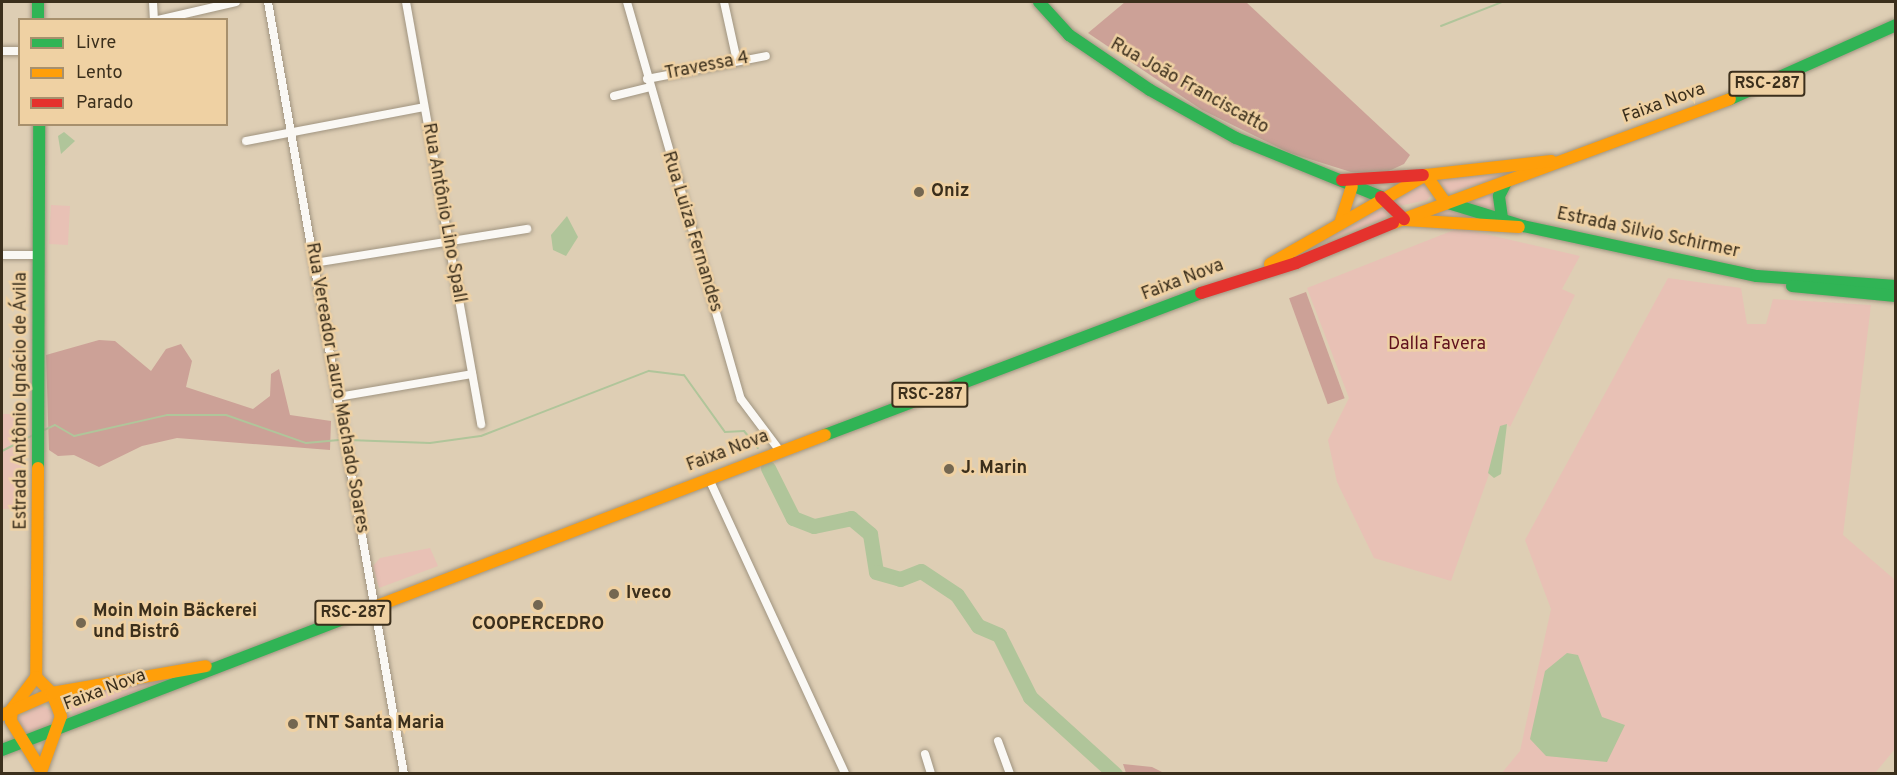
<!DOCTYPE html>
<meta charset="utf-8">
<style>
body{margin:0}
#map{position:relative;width:1897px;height:775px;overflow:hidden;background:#deceb4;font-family:Overpass,sans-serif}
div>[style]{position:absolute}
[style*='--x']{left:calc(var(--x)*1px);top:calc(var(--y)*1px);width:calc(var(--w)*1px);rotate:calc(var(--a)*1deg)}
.green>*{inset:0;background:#e8c1b5;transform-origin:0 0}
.forest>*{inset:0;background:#cca197;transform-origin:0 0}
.water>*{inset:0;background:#b0c59a}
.stream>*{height:2px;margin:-1px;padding:0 1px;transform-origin:1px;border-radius:1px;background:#b0c59a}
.river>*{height:15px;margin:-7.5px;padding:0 7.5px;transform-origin:7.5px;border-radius:7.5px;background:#b0c59a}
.roads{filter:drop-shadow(0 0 2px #a09480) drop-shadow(0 0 2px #a09480)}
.street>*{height:8px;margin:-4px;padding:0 4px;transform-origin:4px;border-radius:4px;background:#faf8f4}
.fast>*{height:12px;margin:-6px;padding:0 6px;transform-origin:6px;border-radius:6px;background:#30b455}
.slow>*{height:12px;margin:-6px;padding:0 6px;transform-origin:6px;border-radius:6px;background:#ff9f0a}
.jam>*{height:12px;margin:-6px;padding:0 6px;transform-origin:6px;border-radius:6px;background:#e5322d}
.dots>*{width:16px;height:16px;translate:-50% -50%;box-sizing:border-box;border:3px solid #efd1a3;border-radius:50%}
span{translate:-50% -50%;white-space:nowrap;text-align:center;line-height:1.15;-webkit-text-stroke:5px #efd1a3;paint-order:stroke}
.shield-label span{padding:2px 4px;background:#efd1a3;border:2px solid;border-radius:4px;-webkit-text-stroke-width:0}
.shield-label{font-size:16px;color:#3b2f1c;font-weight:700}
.street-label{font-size:18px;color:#3b2f1c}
.poi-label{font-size:18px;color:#3b2f1c;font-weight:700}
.left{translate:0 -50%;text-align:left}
.park-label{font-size:18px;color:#60111d}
.frame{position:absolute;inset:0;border:3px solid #3b2f1c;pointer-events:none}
.legend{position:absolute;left:18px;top:18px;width:210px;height:108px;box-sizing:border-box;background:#efd1a3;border:2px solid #a7906d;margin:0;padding:8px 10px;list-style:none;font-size:18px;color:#3b2f1c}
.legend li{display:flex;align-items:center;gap:12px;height:30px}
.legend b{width:30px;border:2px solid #a7906d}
</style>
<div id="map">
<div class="green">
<i style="clip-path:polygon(1511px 174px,1448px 193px,1437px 177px)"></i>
<i style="clip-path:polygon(1423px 182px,1431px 195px,1427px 200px,1399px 206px,1395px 200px)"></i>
<i style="clip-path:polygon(1496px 192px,1497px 213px,1459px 204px)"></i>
<i style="left:51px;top:205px;width:19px;height:39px;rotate:3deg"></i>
<i style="clip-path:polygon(1382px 206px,1390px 216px,1318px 244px,1355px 224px)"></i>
<i style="clip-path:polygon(1443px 209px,1489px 221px,1429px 215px)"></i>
<i style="clip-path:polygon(1459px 228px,1580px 256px,1562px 289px,1575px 295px,1510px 427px,1507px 424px,1451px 581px,1374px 558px,1337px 482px,1328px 440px,1349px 398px,1307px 288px)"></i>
<i style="clip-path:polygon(1668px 278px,1741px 288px,1747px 324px,1766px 324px,1773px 299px,1871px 305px,1843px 535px,1895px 580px,1895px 749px,1875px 773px,1501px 774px,1520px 751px,1551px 609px,1525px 540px)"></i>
<i style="left:2px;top:414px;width:19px;height:95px"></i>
<i style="clip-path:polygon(430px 548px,438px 566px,379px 588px,373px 566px,380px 558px)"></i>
<i style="clip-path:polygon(191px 671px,73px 715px,65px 696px)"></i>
<i style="clip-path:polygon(41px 705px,58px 714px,52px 725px,23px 732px,18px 717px)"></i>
</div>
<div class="forest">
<i style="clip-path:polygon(1125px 2px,1246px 2px,1410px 155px,1404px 164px,1378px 176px,1351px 172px,1290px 153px,1202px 110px,1088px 33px)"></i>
<i style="left:1306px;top:292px;width:113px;height:18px;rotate:70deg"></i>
<i style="clip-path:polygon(99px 340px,115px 341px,151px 371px,166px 349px,181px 344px,192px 361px,186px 387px,253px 409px,270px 396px,271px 374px,279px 369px,290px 415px,331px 421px,330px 450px,177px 438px,142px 446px,99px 467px,74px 455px,58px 456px,49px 450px,46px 355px)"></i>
<i style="clip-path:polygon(1123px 764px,1152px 767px,1164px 773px,1126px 773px)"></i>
</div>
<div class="water">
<i style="clip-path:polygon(64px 132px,75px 141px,61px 154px,58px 136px)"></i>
<i style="clip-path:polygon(567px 216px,578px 237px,566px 256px,553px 250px,551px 235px)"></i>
<i style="clip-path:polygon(1507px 424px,1501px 474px,1494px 478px,1488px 473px,1500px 426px)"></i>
<i style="clip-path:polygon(1567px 653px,1578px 655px,1602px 717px,1625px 725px,1607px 762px,1546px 756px,1530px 739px,1545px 671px)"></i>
</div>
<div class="stream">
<i style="--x:1441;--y:26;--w:66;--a:-21.5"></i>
<i style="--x:42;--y:431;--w:14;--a:-25"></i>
<i style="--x:55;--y:425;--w:22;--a:30"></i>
<i style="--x:74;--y:436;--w:95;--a:-12.7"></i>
<i style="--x:167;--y:415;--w:59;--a:0"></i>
<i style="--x:226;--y:415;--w:85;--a:19.3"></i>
<i style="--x:306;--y:443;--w:36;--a:-5"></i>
<i style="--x:348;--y:440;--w:82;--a:2.1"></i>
<i style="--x:430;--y:443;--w:51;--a:-7.8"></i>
<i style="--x:481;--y:436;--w:180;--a:-21.2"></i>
<i style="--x:649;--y:371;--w:35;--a:7"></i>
<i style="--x:684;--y:375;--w:70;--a:54.3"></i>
<i style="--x:725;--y:432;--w:19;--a:-3"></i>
<i style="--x:744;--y:431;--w:22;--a:51"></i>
<i style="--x:2;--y:451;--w:36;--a:-27"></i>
</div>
<div class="river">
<i style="--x:768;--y:468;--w:56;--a:63.4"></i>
<i style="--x:793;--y:518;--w:22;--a:21"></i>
<i style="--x:814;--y:526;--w:38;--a:-12"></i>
<i style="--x:851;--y:518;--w:25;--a:40"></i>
<i style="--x:870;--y:534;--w:38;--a:81"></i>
<i style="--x:876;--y:572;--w:25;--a:16"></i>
<i style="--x:900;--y:579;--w:22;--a:-21"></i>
<i style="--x:921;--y:571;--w:43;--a:33.7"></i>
<i style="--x:957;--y:595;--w:37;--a:56"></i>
<i style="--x:978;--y:626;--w:23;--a:23"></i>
<i style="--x:999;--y:635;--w:69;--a:63.4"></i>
<i style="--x:1030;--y:697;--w:115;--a:42.2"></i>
</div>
<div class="roads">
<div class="street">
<i style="--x:153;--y:2;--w:18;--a:87"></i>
<i style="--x:268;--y:2;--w:784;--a:80.01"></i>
<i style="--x:406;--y:2;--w:429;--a:79.9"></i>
<i style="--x:627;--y:2;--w:413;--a:74"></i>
<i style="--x:741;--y:399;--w:65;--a:53.1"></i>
<i style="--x:724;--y:2;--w:60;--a:77.6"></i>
<i style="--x:158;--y:20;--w:80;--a:-13"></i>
<i style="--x:2;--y:51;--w:18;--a:0"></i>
<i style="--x:647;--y:79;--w:121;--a:-10.9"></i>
<i style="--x:614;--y:96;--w:36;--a:-14"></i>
<i style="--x:246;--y:141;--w:181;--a:-10.8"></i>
<i style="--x:2;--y:255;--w:38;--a:0"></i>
<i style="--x:314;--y:263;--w:216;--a:-9.1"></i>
<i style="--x:338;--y:397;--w:136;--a:-9.7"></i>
<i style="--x:709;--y:479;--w:325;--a:65.2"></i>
<i style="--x:998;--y:741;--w:35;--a:70"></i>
<i style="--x:925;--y:754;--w:21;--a:73"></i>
</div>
<div class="fast">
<i style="--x:38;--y:2;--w:18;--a:90"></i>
<i style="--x:1039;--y:2;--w:45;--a:47.7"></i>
<i style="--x:1069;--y:35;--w:98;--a:34.2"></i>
<i style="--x:1150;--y:90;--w:98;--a:29.2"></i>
<i style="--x:1236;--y:138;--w:157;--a:22.1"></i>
<i style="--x:1730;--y:99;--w:182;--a:-24"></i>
<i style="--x:1445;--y:202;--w:82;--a:17.1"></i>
<i style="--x:1523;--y:226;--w:239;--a:12.1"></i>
<i style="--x:1757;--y:276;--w:139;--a:4.1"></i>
<i style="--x:1502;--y:218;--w:22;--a:-98"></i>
<i style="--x:1499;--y:196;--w:16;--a:-63"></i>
<i style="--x:1792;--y:286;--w:104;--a:5.5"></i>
<i style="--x:825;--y:435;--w:402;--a:-20.7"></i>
<i style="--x:38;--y:468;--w:344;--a:-89.8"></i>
<i style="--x:2;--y:750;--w:393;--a:-21"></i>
</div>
<div class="slow">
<i style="--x:1426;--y:175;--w:33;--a:55"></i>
<i style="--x:1341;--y:220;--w:35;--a:-72"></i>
<i style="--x:1405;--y:220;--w:114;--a:3.5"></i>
<i style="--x:1393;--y:223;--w:359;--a:-20.2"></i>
<i style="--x:1270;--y:264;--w:180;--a:-29.7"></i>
<i style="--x:1426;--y:175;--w:126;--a:-6.4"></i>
<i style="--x:38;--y:468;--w:209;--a:90.5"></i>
<i style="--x:36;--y:677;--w:40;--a:127"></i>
<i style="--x:12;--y:709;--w:12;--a:95"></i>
<i style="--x:11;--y:721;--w:57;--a:58.5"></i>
<i style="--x:369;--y:609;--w:488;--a:-20.9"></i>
<i style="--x:36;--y:677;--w:23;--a:45"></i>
<i style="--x:52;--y:693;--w:25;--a:69"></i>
<i style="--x:61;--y:716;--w:59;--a:109.7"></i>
<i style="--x:2;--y:715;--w:55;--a:-23.7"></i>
<i style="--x:52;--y:693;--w:156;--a:-9.9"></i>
</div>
<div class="jam">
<i style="--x:1342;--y:180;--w:81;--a:-3.5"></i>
<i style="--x:1381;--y:197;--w:32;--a:44"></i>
<i style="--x:1201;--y:293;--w:100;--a:-17.5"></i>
<i style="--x:1296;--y:263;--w:105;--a:-22.4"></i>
</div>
</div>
<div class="dots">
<i style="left:919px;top:192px;background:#746751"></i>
<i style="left:949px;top:469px;background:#746751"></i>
<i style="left:614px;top:594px;background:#746751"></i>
<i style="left:538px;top:605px;background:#746751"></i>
<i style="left:81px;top:623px;background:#746751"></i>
<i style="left:293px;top:724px;background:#746751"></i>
</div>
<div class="shield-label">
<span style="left:1767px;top:84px">RSC-287</span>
<span style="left:930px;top:395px">RSC-287</span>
<span style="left:353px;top:613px">RSC-287</span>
</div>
<div class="street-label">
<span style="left:707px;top:67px;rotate:-11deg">Travessa 4</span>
<span style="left:1189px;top:87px;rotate:29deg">Rua João Franciscatto</span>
<span style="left:1664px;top:104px;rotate:-20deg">Faixa Nova</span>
<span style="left:443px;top:213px;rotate:80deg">Rua Antônio Lino Spall</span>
<span style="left:691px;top:232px;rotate:73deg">Rua Luiza Fernandes</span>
<span style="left:1648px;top:234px;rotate:12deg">Estrada Silvio Schirmer</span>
<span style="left:1183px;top:281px;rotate:-21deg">Faixa Nova</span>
<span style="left:336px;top:388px;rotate:80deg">Rua Vereador Lauro Machado Soares</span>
<span style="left:22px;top:401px;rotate:-90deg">Estrada Antônio Ignácio de Ávila</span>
<span style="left:728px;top:452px;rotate:-21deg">Faixa Nova</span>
<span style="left:105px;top:691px;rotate:-21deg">Faixa Nova</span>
</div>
<div class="poi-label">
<span class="left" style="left:931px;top:192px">Oniz</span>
<span class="left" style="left:961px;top:469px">J. Marin</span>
<span class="left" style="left:626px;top:594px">Iveco</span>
<span class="left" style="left:93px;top:623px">Moin Moin Bäckerei<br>und Bistrô</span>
<span style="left:538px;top:625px">COOPERCEDRO</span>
<span class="left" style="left:305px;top:724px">TNT Santa Maria</span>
</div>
<div class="park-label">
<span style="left:1437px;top:345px">Dalla Favera</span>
</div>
<div class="frame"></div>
<ul class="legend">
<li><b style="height:8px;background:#30b455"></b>Livre</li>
<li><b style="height:8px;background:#ff9f0a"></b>Lento</li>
<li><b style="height:8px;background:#e5322d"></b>Parado</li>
</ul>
</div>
